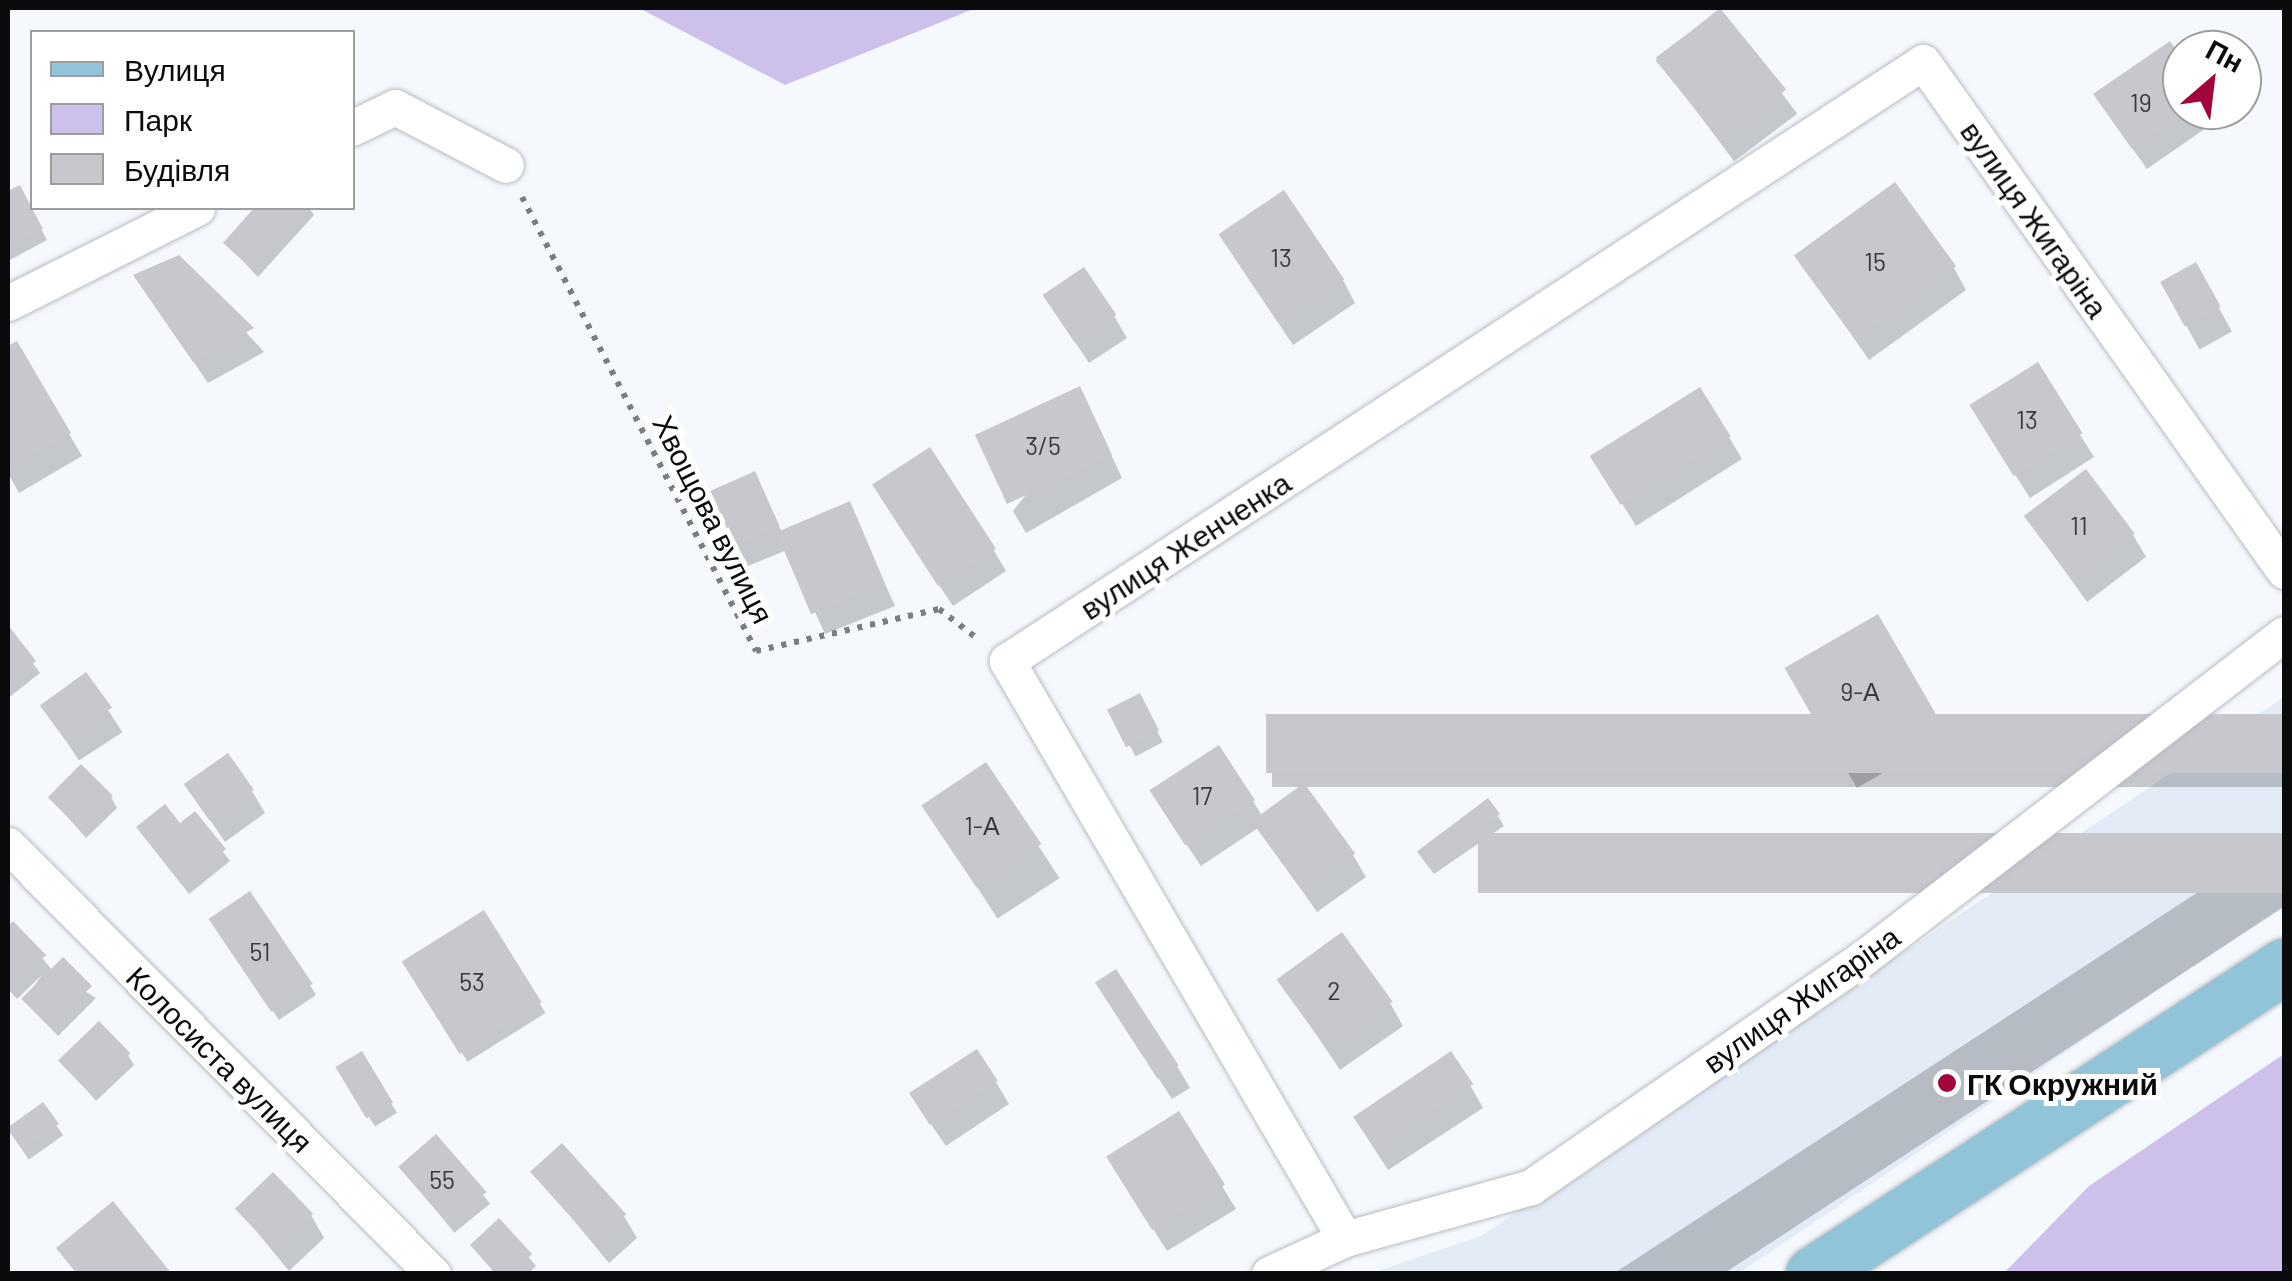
<!DOCTYPE html>
<meta charset="utf-8">
<style>
body{margin:0}
#map{position:relative;width:2292px;height:1281px;overflow:hidden;background:#f5f9fe;font-family:Barlow,sans-serif}
div>[style]{position:absolute}
[style*='--x']{left:calc(var(--x)*1px);top:calc(var(--y)*1px);width:calc(var(--w)*1px);rotate:calc(var(--a)*1deg)}
.built>*{inset:0;background:#e3ebf6}
.green>*{inset:0;background:#cdc0ea}
.shadow>*{inset:0;background:#0003;transform-origin:0 0}
.building>*{inset:0;background:#c7c8ce;transform-origin:0 0}
.path>*{height:6px;margin-top:-3px;transform-origin:0;background:repeating-linear-gradient(90deg,#7b7d81 0 5px,transparent 0 13px)}
.roads{filter:drop-shadow(0 0 2px #b8bcc0) drop-shadow(0 0 2px #b8bcc0)}
.minor>*{height:35px;margin:-17.5px;padding:0 17.5px;transform-origin:17.5px;border-radius:17.5px;background:#fff}
.primary>*{height:55px;margin:-27.5px;padding:0 27.5px;transform-origin:27.5px;border-radius:27.5px;background:#92c4d9}
.dots>*{width:28px;height:28px;translate:-50% -50%;box-sizing:border-box;border:5px solid #fff;border-radius:50%}
span{translate:-50% -50%;white-space:nowrap;text-align:center;line-height:1.15;-webkit-text-stroke:10px #fff;paint-order:stroke}
.number-label{font-size:25px;color:#393a3d}
.number-label span{-webkit-text-stroke-width:0}
.street-label{font-size:30px;color:#0a0b0d}
.poi-label{font-size:30px;color:#0a0b0d;font-weight:700}
.left{translate:0 -50%;text-align:left}
.frame{position:absolute;inset:0;border:10px solid #0a0b0d;pointer-events:none}
.legend{position:absolute;left:30px;top:30px;width:325px;height:180px;box-sizing:border-box;background:#fff;border:2px solid #9d9d9e;margin:0;padding:12px 18px;list-style:none;font-size:30px;color:#0a0b0d}
.legend li{display:flex;align-items:center;gap:20px;height:50px}
.legend b{width:50px;border:2px solid #9d9d9e}
.north{position:absolute;left:2162px;top:30px;width:100px;height:100px;box-sizing:border-box;background:#fff;border:2px solid #9d9d9e;border-radius:50%;rotate:28deg;font-size:28px;font-weight:700;line-height:40px;text-align:center;color:#0a0b0d}
.north::after{content:'';display:block;margin:auto;width:35px;height:45px;background:#a2043b;clip-path:polygon(50% 0,100% 100%,50% 72%,0 100%)}
</style>
<div id="map">
<div class="built">
<i style="clip-path:polygon(2284px 697px,2284px 905px,1739px 1273px,1369px 1274px,1481px 1236px)"></i>
</div>
<div class="green">
<i style="clip-path:polygon(639px 8px,976px 8px,785px 85px)"></i>
<i style="clip-path:polygon(2284px 1054px,2284px 1273px,2004px 1273px,2089px 1186px)"></i>
</div>
<div class="shadow">
<i style="left:1719px;top:10px;width:130px;height:79px;rotate:53deg"></i>
<i style="clip-path:polygon(2182px 110px,2214px 110px,2219px 119px,2147px 169px,2110px 117px)"></i>
<i style="clip-path:polygon(19px 188px,47px 240px,8px 261px,8px 194px)"></i>
<i style="clip-path:polygon(258px 208px,309px 208px,314px 215px,258px 277px,226px 243px)"></i>
<i style="clip-path:polygon(1797px 256px,1954px 268px,1966px 290px,1869px 360px)"></i>
<i style="clip-path:polygon(1234px 257px,1343px 280px,1355px 303px,1293px 345px)"></i>
<i style="clip-path:polygon(178px 258px,264px 352px,208px 383px,150px 298px)"></i>
<i style="left:2195px;top:265px;width:76px;height:37px;rotate:61deg"></i>
<i style="clip-path:polygon(1114px 316px,1127px 338px,1089px 363px,1059px 318px)"></i>
<i style="clip-path:polygon(16px 344px,82px 456px,19px 493px,8px 473px,8px 349px)"></i>
<i style="clip-path:polygon(2037px 366px,2094px 457px,2030px 498px,1986px 429px)"></i>
<i style="clip-path:polygon(1091px 412px,1122px 478px,1026px 533px,1013px 511px)"></i>
<i style="clip-path:polygon(1729px 437px,1742px 459px,1636px 526px,1607px 479px)"></i>
<i style="clip-path:polygon(754px 474px,782px 532px,849px 504px,895px 606px,825px 634px,787px 550px,748px 566px,736px 544px)"></i>
<i style="clip-path:polygon(888px 508px,993px 549px,1006px 571px,953px 606px)"></i>
<i style="clip-path:polygon(2027px 518px,2133px 535px,2146px 557px,2087px 602px)"></i>
<i style="left:1877px;top:617px;width:138px;height:103px;rotate:60deg"></i>
<i style="clip-path:polygon(8px 629px,40px 673px,8px 698px)"></i>
<i style="left:86px;top:676px;width:67px;height:52px;rotate:57deg"></i>
<i style="left:1139px;top:697px;width:51px;height:31px;rotate:62deg"></i>
<i style="left:2284px;top:717px;width:70px;height:1012px;rotate:90deg"></i>
<i style="left:986px;top:765px;width:135px;height:74px;rotate:57deg"></i>
<i style="clip-path:polygon(187px 786px,252px 791px,265px 813px,225px 842px)"></i>
<i style="clip-path:polygon(111px 797px,117px 808px,86px 838px,51px 798px)"></i>
<i style="clip-path:polygon(1253px 801px,1262px 816px,1353px 855px,1366px 877px,1317px 912px,1258px 828px,1201px 866px,1166px 814px)"></i>
<i style="clip-path:polygon(194px 814px,230px 861px,189px 894px,139px 828px,180px 826px)"></i>
<i style="clip-path:polygon(1498px 816px,1504px 826px,1434px 874px,1423px 859px)"></i>
<i style="clip-path:polygon(2284px 836px,2284px 907px,1723px 1274px,1613px 1274px)"></i>
<i style="left:483px;top:913px;width:118px;height:92px;rotate:58deg"></i>
<i style="clip-path:polygon(13px 924px,53px 971px,96px 998px,58px 1036px,24px 1000px,42px 975px,17px 999px,8px 989px)"></i>
<i style="clip-path:polygon(218px 930px,310px 985px,316px 995px,279px 1020px)"></i>
<i style="clip-path:polygon(1279px 979px,1390px 1003px,1403px 1026px,1340px 1070px)"></i>
<i style="clip-path:polygon(1111px 1006px,1177px 1066px,1190px 1088px,1172px 1099px)"></i>
<i style="clip-path:polygon(128px 1055px,134px 1065px,96px 1101px,62px 1060px)"></i>
<i style="left:361px;top:1055px;width:68px;height:26px;rotate:58deg"></i>
<i style="clip-path:polygon(996px 1082px,1009px 1104px,946px 1146px,926px 1117px)"></i>
<i style="clip-path:polygon(1470px 1085px,1483px 1108px,1388px 1170px,1368px 1139px)"></i>
<i style="left:42px;top:1105px;width:37px;height:42px;rotate:55deg"></i>
<i style="clip-path:polygon(1178px 1114px,1236px 1209px,1167px 1251px,1122px 1179px)"></i>
<i style="left:436px;top:1137px;width:86px;height:46px;rotate:51deg"></i>
<i style="clip-path:polygon(533px 1171px,624px 1216px,637px 1238px,609px 1263px)"></i>
<i style="clip-path:polygon(237px 1208px,311px 1215px,324px 1238px,289px 1271px)"></i>
<i style="clip-path:polygon(499px 1221px,536px 1266px,528px 1274px,495px 1274px,473px 1245px)"></i>
</div>
<div class="building">
<i style="left:1720px;top:8px;width:105px;height:83px;rotate:51deg"></i>
<i style="clip-path:polygon(2170px 41px,2182px 58px,2188px 110px,2132px 149px,2093px 94px)"></i>
<i style="left:1895px;top:182px;width:104px;height:125px;rotate:54deg"></i>
<i style="clip-path:polygon(20px 185px,43px 229px,8px 247px,8px 191px)"></i>
<i style="left:1284px;top:190px;width:108px;height:79px;rotate:56deg"></i>
<i style="clip-path:polygon(254px 208px,306px 208px,251px 268px,223px 243px)"></i>
<i style="clip-path:polygon(179px 255px,254px 328px,193px 362px,133px 275px)"></i>
<i style="left:2196px;top:262px;width:51px;height:41px;rotate:61deg"></i>
<i style="left:1084px;top:267px;width:58px;height:50px;rotate:56deg"></i>
<i style="clip-path:polygon(17px 341px,71px 433px,8px 470px,8px 346px)"></i>
<i style="left:2038px;top:362px;width:84px;height:81px;rotate:58deg"></i>
<i style="left:1080px;top:386px;width:76px;height:116px;rotate:65deg"></i>
<i style="left:1700px;top:387px;width:58px;height:130px;rotate:58deg"></i>
<i style="left:930px;top:447px;width:121px;height:69px;rotate:57deg"></i>
<i style="left:2086px;top:469px;width:81px;height:78px;rotate:53deg"></i>
<i style="left:755px;top:471px;width:60px;height:49px;rotate:66deg"></i>
<i style="left:850px;top:501px;width:89px;height:80px;rotate:67deg"></i>
<i style="left:1878px;top:614px;width:115px;height:108px;rotate:60deg"></i>
<i style="clip-path:polygon(8px 625px,36px 661px,8px 683px)"></i>
<i style="left:86px;top:672px;width:44px;height:57px;rotate:54deg"></i>
<i style="left:1140px;top:693px;width:42px;height:37px;rotate:63deg"></i>
<i style="left:2284px;top:714px;width:59px;height:1018px;rotate:90deg"></i>
<i style="left:1219px;top:745px;width:66px;height:83px;rotate:57deg"></i>
<i style="left:228px;top:753px;width:45px;height:54px;rotate:55deg"></i>
<i style="left:986px;top:762px;width:99px;height:78px;rotate:56deg"></i>
<i style="left:81px;top:764px;width:45px;height:47px;rotate:45deg"></i>
<i style="left:1304px;top:783px;width:87px;height:65px;rotate:54deg"></i>
<i style="left:1488px;top:798px;width:20px;height:89px;rotate:53deg"></i>
<i style="clip-path:polygon(165px 804px,180px 823px,195px 811px,226px 849px,182px 885px,136px 827px)"></i>
<i style="left:2284px;top:833px;width:60px;height:806px;rotate:90deg"></i>
<i style="left:250px;top:891px;width:112px;height:50px;rotate:56deg"></i>
<i style="left:484px;top:910px;width:109px;height:97px;rotate:58deg"></i>
<i style="clip-path:polygon(13px 921px,46px 955px,10px 990px,8px 926px)"></i>
<i style="left:1342px;top:932px;width:86px;height:81px;rotate:54deg"></i>
<i style="left:63px;top:957px;width:41px;height:59px;rotate:45deg"></i>
<i style="left:1116px;top:969px;width:115px;height:25px;rotate:57deg"></i>
<i style="left:99px;top:1021px;width:45px;height:57px;rotate:46deg"></i>
<i style="left:977px;top:1049px;width:38px;height:81px;rotate:57deg"></i>
<i style="left:362px;top:1051px;width:60px;height:31px;rotate:59deg"></i>
<i style="left:1451px;top:1051px;width:40px;height:118px;rotate:56deg"></i>
<i style="left:43px;top:1102px;width:27px;height:43px;rotate:54deg"></i>
<i style="left:1179px;top:1111px;width:87px;height:86px;rotate:58deg"></i>
<i style="left:436px;top:1134px;width:77px;height:50px;rotate:49deg"></i>
<i style="left:562px;top:1143px;width:96px;height:43px;rotate:48deg"></i>
<i style="left:273px;top:1172px;width:58px;height:53px;rotate:46deg"></i>
<i style="clip-path:polygon(113px 1201px,172px 1274px,77px 1274px,56px 1248px)"></i>
<i style="clip-path:polygon(499px 1218px,532px 1254px,511px 1274px,496px 1274px,470px 1245px)"></i>
</div>
<div class="path">
<i style="--x:522;--y:197;--w:511;--a:62.73"></i>
<i style="--x:756;--y:651;--w:188;--a:-12.9"></i>
<i style="--x:939;--y:609;--w:49;--a:37.6"></i>
</div>
<div class="roads">
<div class="minor">
<i style="--x:352;--y:128;--w:48;--a:-26"></i>
<i style="--x:395;--y:107;--w:125;--a:27.6"></i>
<i style="--x:8;--y:303;--w:212;--a:-26.7"></i>
<i style="--x:8;--y:845;--w:604;--a:45.27"></i>
<i style="--x:1345;--y:1239;--w:670;--a:-120.32"></i>
<i style="--x:1007;--y:661;--w:1094;--a:-33.18"></i>
<i style="--x:1923;--y:62;--w:624;--a:54.65"></i>
<i style="--x:1269;--y:1274;--w:84;--a:-24.7"></i>
<i style="--x:1345;--y:1239;--w:193;--a:-15.6"></i>
<i style="--x:1531;--y:1187;--w:403;--a:-34.6"></i>
<i style="--x:1863;--y:958;--w:531;--a:-37.58"></i>
</div>
<div class="primary">
<i style="--x:1813;--y:1274;--w:563;--a:-33.18"></i>
</div>
</div>
<div class="dots">
<i style="left:1947px;top:1083px;background:#a2043b"></i>
</div>
<div class="number-label">
<span style="left:2141px;top:102px">19</span>
<span style="left:1281px;top:257px">13</span>
<span style="left:1875px;top:261px">15</span>
<span style="left:2027px;top:419px">13</span>
<span style="left:1043px;top:445px">3/5</span>
<span style="left:2079px;top:525px">11</span>
<span style="left:1860px;top:691px">9-А</span>
<span style="left:1202px;top:795px">17</span>
<span style="left:982px;top:825px">1-А</span>
<span style="left:260px;top:951px">51</span>
<span style="left:472px;top:981px">53</span>
<span style="left:1334px;top:990px">2</span>
<span style="left:442px;top:1179px">55</span>
</div>
<div class="street-label">
<span style="left:2035px;top:219px;rotate:55deg">вулиця Жигаріна</span>
<span style="left:714px;top:519px;rotate:63deg">Хвощова вулиця</span>
<span style="left:1185px;top:545px;rotate:-33deg">вулиця Женченка</span>
<span style="left:1801px;top:999px;rotate:-35deg">вулиця Жигаріна</span>
<span style="left:220px;top:1059px;rotate:45deg">Колосиста вулиця</span>
</div>
<div class="poi-label">
<span class="left" style="left:1967px;top:1083px">ГК Окружний</span>
</div>
<div class="frame"></div>
<ul class="legend">
<li><b style="height:12px;background:#92c4d9"></b>Вулиця</li>
<li><b style="height:28px;background:#cdc0ea"></b>Парк</li>
<li><b style="height:28px;background:#c7c8ce"></b>Будівля</li>
</ul>
<div class="north">Пн</div>
</div>
